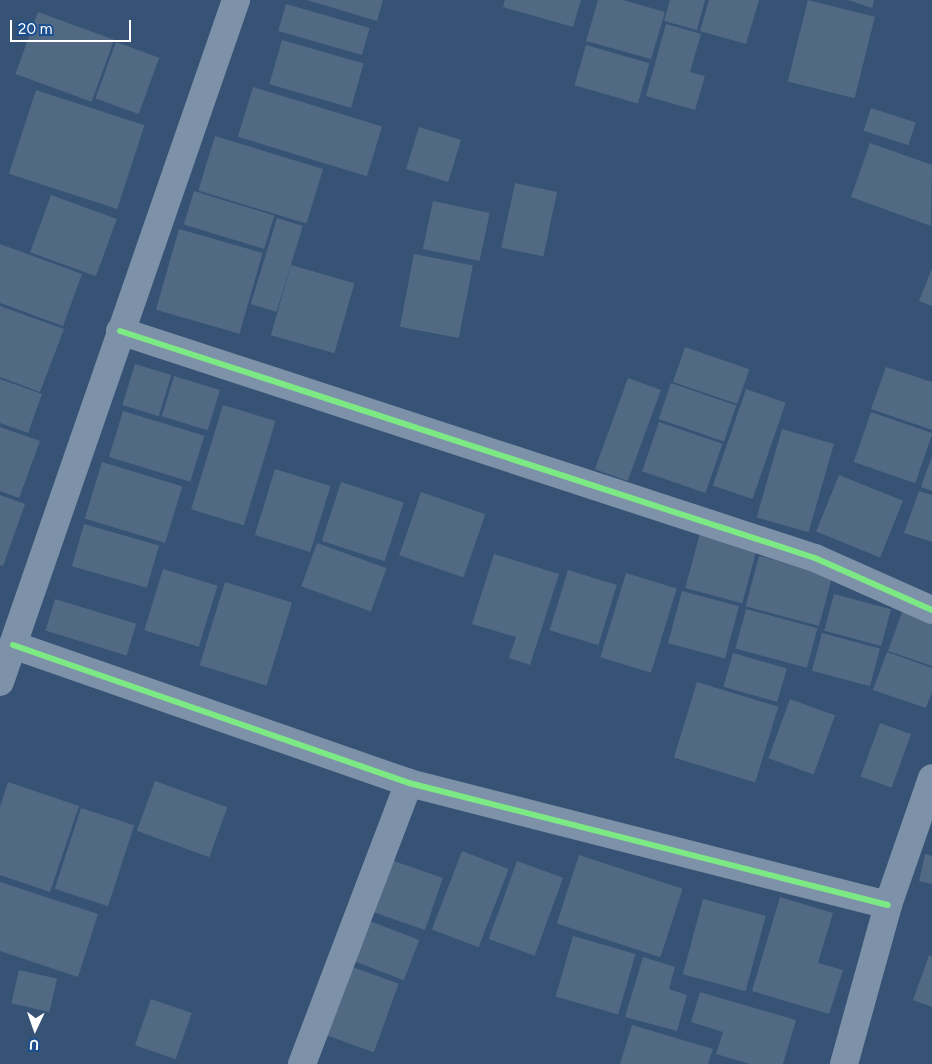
<!DOCTYPE html>
<style>
body{margin:0}
#map{position:relative;width:932px;height:1064px;overflow:hidden;background:#365274;font-family:Figtree,sans-serif}
div>[style]{position:absolute}
[style*='--x']{left:calc(var(--x)*1px);top:calc(var(--y)*1px);width:calc(var(--w)*1px);rotate:calc(var(--a)*1deg)}
.building>*{inset:0;background:#526984;transform-origin:0 0}
.minor>*{height:28px;margin:-14px;padding:0 14px;transform-origin:14px;border-radius:14px;background:#7d92a8}
.cycleway>*{height:6px;margin:-3px;padding:0 3px;transform-origin:3px;border-radius:3px;background:#7ce984}
span{translate:-50% -50%;white-space:nowrap;text-align:center;line-height:1.15;-webkit-text-stroke:4px #1b4f8f;paint-order:stroke}
.north{position:absolute;left:10px;top:1004px;width:50px;height:50px;-webkit-text-stroke:4px #1b4f8f;paint-order:stroke;rotate:183deg;font-size:14px;font-weight:700;line-height:20px;text-align:center;color:#fff}
.north::after{content:'';display:block;margin:auto;width:18px;height:22px;background:#fff;clip-path:polygon(50% 0,100% 100%,50% 72%,0 100%)}
.scale{position:absolute;left:10px;top:20px;width:121px;height:22px;box-sizing:border-box;border:2px solid #fff;border-top:0;padding-left:6px;font-size:15px;line-height:18px;white-space:nowrap;color:#fff;-webkit-text-stroke:4px #1b4f8f;paint-order:stroke}
</style>
<div id="map">
<div class="building">
<i style="clip-path:polygon(307px 0,383px 0,377px 21px)"></i>
<i style="clip-path:polygon(505px 0,581px 0,573px 27px,503px 7px)"></i>
<i style="clip-path:polygon(598px 0,623px 0,665px 12px,651px 59px,586px 41px)"></i>
<i style="clip-path:polygon(670px 0,705px 0,697px 30px,664px 21px)"></i>
<i style="clip-path:polygon(709px 0,759px 0,746px 44px,700px 31px)"></i>
<i style="left:808px;top:0;width:69px;height:84px;rotate:14deg"></i>
<i style="clip-path:polygon(848px 0,874px 0,872px 8px)"></i>
<i style="left:286px;top:4px;width:87px;height:28px;rotate:16deg"></i>
<i style="left:38px;top:12px;width:81px;height:66px;rotate:20deg"></i>
<i style="clip-path:polygon(666px 24px,701px 34px,690px 72px,705px 76px,695px 110px,646px 96px)"></i>
<i style="left:282px;top:40px;width:85px;height:46px;rotate:16deg"></i>
<i style="left:116px;top:42px;width:46px;height:60px;rotate:20deg"></i>
<i style="left:586px;top:45px;width:66px;height:42px;rotate:16deg"></i>
<i style="left:253px;top:87px;width:135px;height:52px;rotate:17deg"></i>
<i style="left:36px;top:90px;width:114px;height:88px;rotate:18deg"></i>
<i style="left:871px;top:108px;width:47px;height:24px;rotate:18deg"></i>
<i style="left:419px;top:127px;width:44px;height:44px;rotate:17deg"></i>
<i style="left:215px;top:136px;width:113px;height:57px;rotate:17deg"></i>
<i style="clip-path:polygon(870px 143px,932px 165px,931px 226px,851px 197px)"></i>
<i style="left:515px;top:183px;width:43px;height:66px;rotate:12deg"></i>
<i style="left:194px;top:191px;width:84px;height:35px;rotate:17deg"></i>
<i style="left:51px;top:195px;width:70px;height:61px;rotate:20deg"></i>
<i style="left:433px;top:201px;width:58px;height:49px;rotate:12deg"></i>
<i style="left:277px;top:218px;width:27px;height:90px;rotate:17deg"></i>
<i style="left:179px;top:229px;width:87px;height:84px;rotate:16deg"></i>
<i style="clip-path:polygon(0 244px,82px 274px,63px 326px,0 303px)"></i>
<i style="left:414px;top:254px;width:60px;height:74px;rotate:11deg"></i>
<i style="left:291px;top:265px;width:66px;height:73px;rotate:16deg"></i>
<i style="clip-path:polygon(932px 268px,932px 306px,919px 301px)"></i>
<i style="clip-path:polygon(0 306px,64px 329px,40px 392px,0 377px)"></i>
<i style="left:685px;top:347px;width:68px;height:37px;rotate:19deg"></i>
<i style="left:135px;top:364px;width:38px;height:43px;rotate:17deg"></i>
<i style="clip-path:polygon(886px 367px,932px 382px,932px 430px,871px 409px)"></i>
<i style="left:174px;top:376px;width:48px;height:42px;rotate:17deg"></i>
<i style="left:628px;top:378px;width:35px;height:97px;rotate:20deg"></i>
<i style="clip-path:polygon(0 379px,42px 394px,28px 433px,0 423px)"></i>
<i style="left:671px;top:383px;width:69px;height:38px;rotate:19deg"></i>
<i style="left:746px;top:389px;width:42px;height:102px;rotate:19deg"></i>
<i style="left:223px;top:405px;width:55px;height:109px;rotate:17deg"></i>
<i style="left:123px;top:411px;width:85px;height:48px;rotate:17deg"></i>
<i style="left:871px;top:412px;width:65px;height:53px;rotate:19deg"></i>
<i style="left:659px;top:422px;width:67px;height:52px;rotate:19deg"></i>
<i style="clip-path:polygon(0 427px,40px 441px,19px 498px,0 491px)"></i>
<i style="left:782px;top:429px;width:54px;height:92px;rotate:16deg"></i>
<i style="clip-path:polygon(932px 456px,932px 491px,921px 487px)"></i>
<i style="left:102px;top:462px;width:84px;height:59px;rotate:17deg"></i>
<i style="left:275px;top:469px;width:58px;height:69px;rotate:17deg"></i>
<i style="left:839px;top:475px;width:69px;height:61px;rotate:22deg"></i>
<i style="left:341px;top:482px;width:66px;height:62px;rotate:18deg"></i>
<i style="clip-path:polygon(919px 491px,932px 495px,932px 542px,904px 533px)"></i>
<i style="left:421px;top:492px;width:68px;height:67px;rotate:19deg"></i>
<i style="clip-path:polygon(0 495px,25px 504px,3px 566px,0 565px)"></i>
<i style="left:84px;top:524px;width:78px;height:44px;rotate:16deg"></i>
<i style="left:700px;top:533px;width:59px;height:57px;rotate:15deg"></i>
<i style="left:317px;top:543px;width:74px;height:46px;rotate:20deg"></i>
<i style="clip-path:polygon(494px 554px,559px 574px,530px 665px,509px 658px,516px 637px,472px 624px)"></i>
<i style="left:759px;top:556px;width:76px;height:52px;rotate:15deg"></i>
<i style="left:163px;top:569px;width:57px;height:64px;rotate:17deg"></i>
<i style="left:568px;top:570px;width:51px;height:63px;rotate:17deg"></i>
<i style="left:626px;top:573px;width:53px;height:88px;rotate:17deg"></i>
<i style="left:225px;top:582px;width:70px;height:87px;rotate:17deg"></i>
<i style="left:682px;top:591px;width:59px;height:54px;rotate:15deg"></i>
<i style="left:834px;top:594px;width:59px;height:38px;rotate:15deg"></i>
<i style="left:55px;top:599px;width:85px;height:33px;rotate:17deg"></i>
<i style="clip-path:polygon(905px 604px,932px 613px,932px 666px,888px 651px)"></i>
<i style="left:746px;top:609px;width:74px;height:41px;rotate:15deg"></i>
<i style="left:822px;top:633px;width:60px;height:39px;rotate:15deg"></i>
<i style="clip-path:polygon(887px 652px,932px 668px,932px 692px,926px 708px,873px 690px)"></i>
<i style="left:733px;top:653px;width:56px;height:35px;rotate:16deg"></i>
<i style="left:697px;top:682px;width:85px;height:79px;rotate:17deg"></i>
<i style="left:790px;top:699px;width:48px;height:63px;rotate:20deg"></i>
<i style="left:880px;top:723px;width:33px;height:57px;rotate:20deg"></i>
<i style="left:155px;top:781px;width:77px;height:53px;rotate:20deg"></i>
<i style="clip-path:polygon(8px 782px,79px 806px,50px 892px,0 875px,0 807px)"></i>
<i style="left:81px;top:808px;width:56px;height:85px;rotate:18deg"></i>
<i style="left:462px;top:851px;width:50px;height:84px;rotate:21deg"></i>
<i style="clip-path:polygon(925px 854px,932px 856px,932px 884px,919px 881px)"></i>
<i style="left:579px;top:855px;width:109px;height:72px;rotate:18deg"></i>
<i style="left:388px;top:859px;width:58px;height:55px;rotate:19deg"></i>
<i style="left:517px;top:861px;width:49px;height:83px;rotate:20deg"></i>
<i style="clip-path:polygon(0 882px,98px 914px,78px 977px,0 951px)"></i>
<i style="clip-path:polygon(780px 897px,833px 913px,818px 963px,843px 970px,829px 1014px,752px 991px)"></i>
<i style="left:703px;top:899px;width:65px;height:78px;rotate:15deg"></i>
<i style="left:367px;top:920px;width:56px;height:43px;rotate:21deg"></i>
<i style="left:573px;top:936px;width:65px;height:63px;rotate:16deg"></i>
<i style="clip-path:polygon(929px 955px,932px 956px,932px 1007px,913px 1000px)"></i>
<i style="clip-path:polygon(643px 957px,675px 967px,669px 989px,687px 995px,677px 1031px,625px 1017px)"></i>
<i style="left:347px;top:965px;width:55px;height:73px;rotate:20deg"></i>
<i style="left:19px;top:970px;width:39px;height:34px;rotate:13deg"></i>
<i style="clip-path:polygon(700px 992px,796px 1020px,783px 1064px,750px 1064px,716px 1054px,723px 1032px,691px 1022px)"></i>
<i style="left:151px;top:999px;width:43px;height:49px;rotate:19deg"></i>
<i style="clip-path:polygon(632px 1025px,713px 1049px,708px 1064px,620px 1064px)"></i>
</div>
<div class="minor">
<i style="--x:120;--y:331;--w:731;--a:18.09"></i>
<i style="--x:815;--y:558;--w:128;--a:24"></i>
<i style="--x:13;--y:645;--w:419;--a:19.2"></i>
<i style="--x:409;--y:783;--w:494;--a:14.3"></i>
<i style="--x:0;--y:682;--w:722;--a:-70.91"></i>
<i style="--x:302;--y:1064;--w:301;--a:-69.2"></i>
<i style="--x:844;--y:1064;--w:165;--a:-74.5"></i>
<i style="--x:888;--y:905;--w:134;--a:-70.9"></i>
</div>
<div class="cycleway">
<i style="--x:120;--y:331;--w:731;--a:18.09"></i>
<i style="--x:815;--y:558;--w:128;--a:24"></i>
<i style="--x:13;--y:645;--w:419;--a:19.2"></i>
<i style="--x:409;--y:783;--w:494;--a:14.3"></i>
</div>
<div class="north">U</div>
<div class="scale">20 m</div>
</div>
